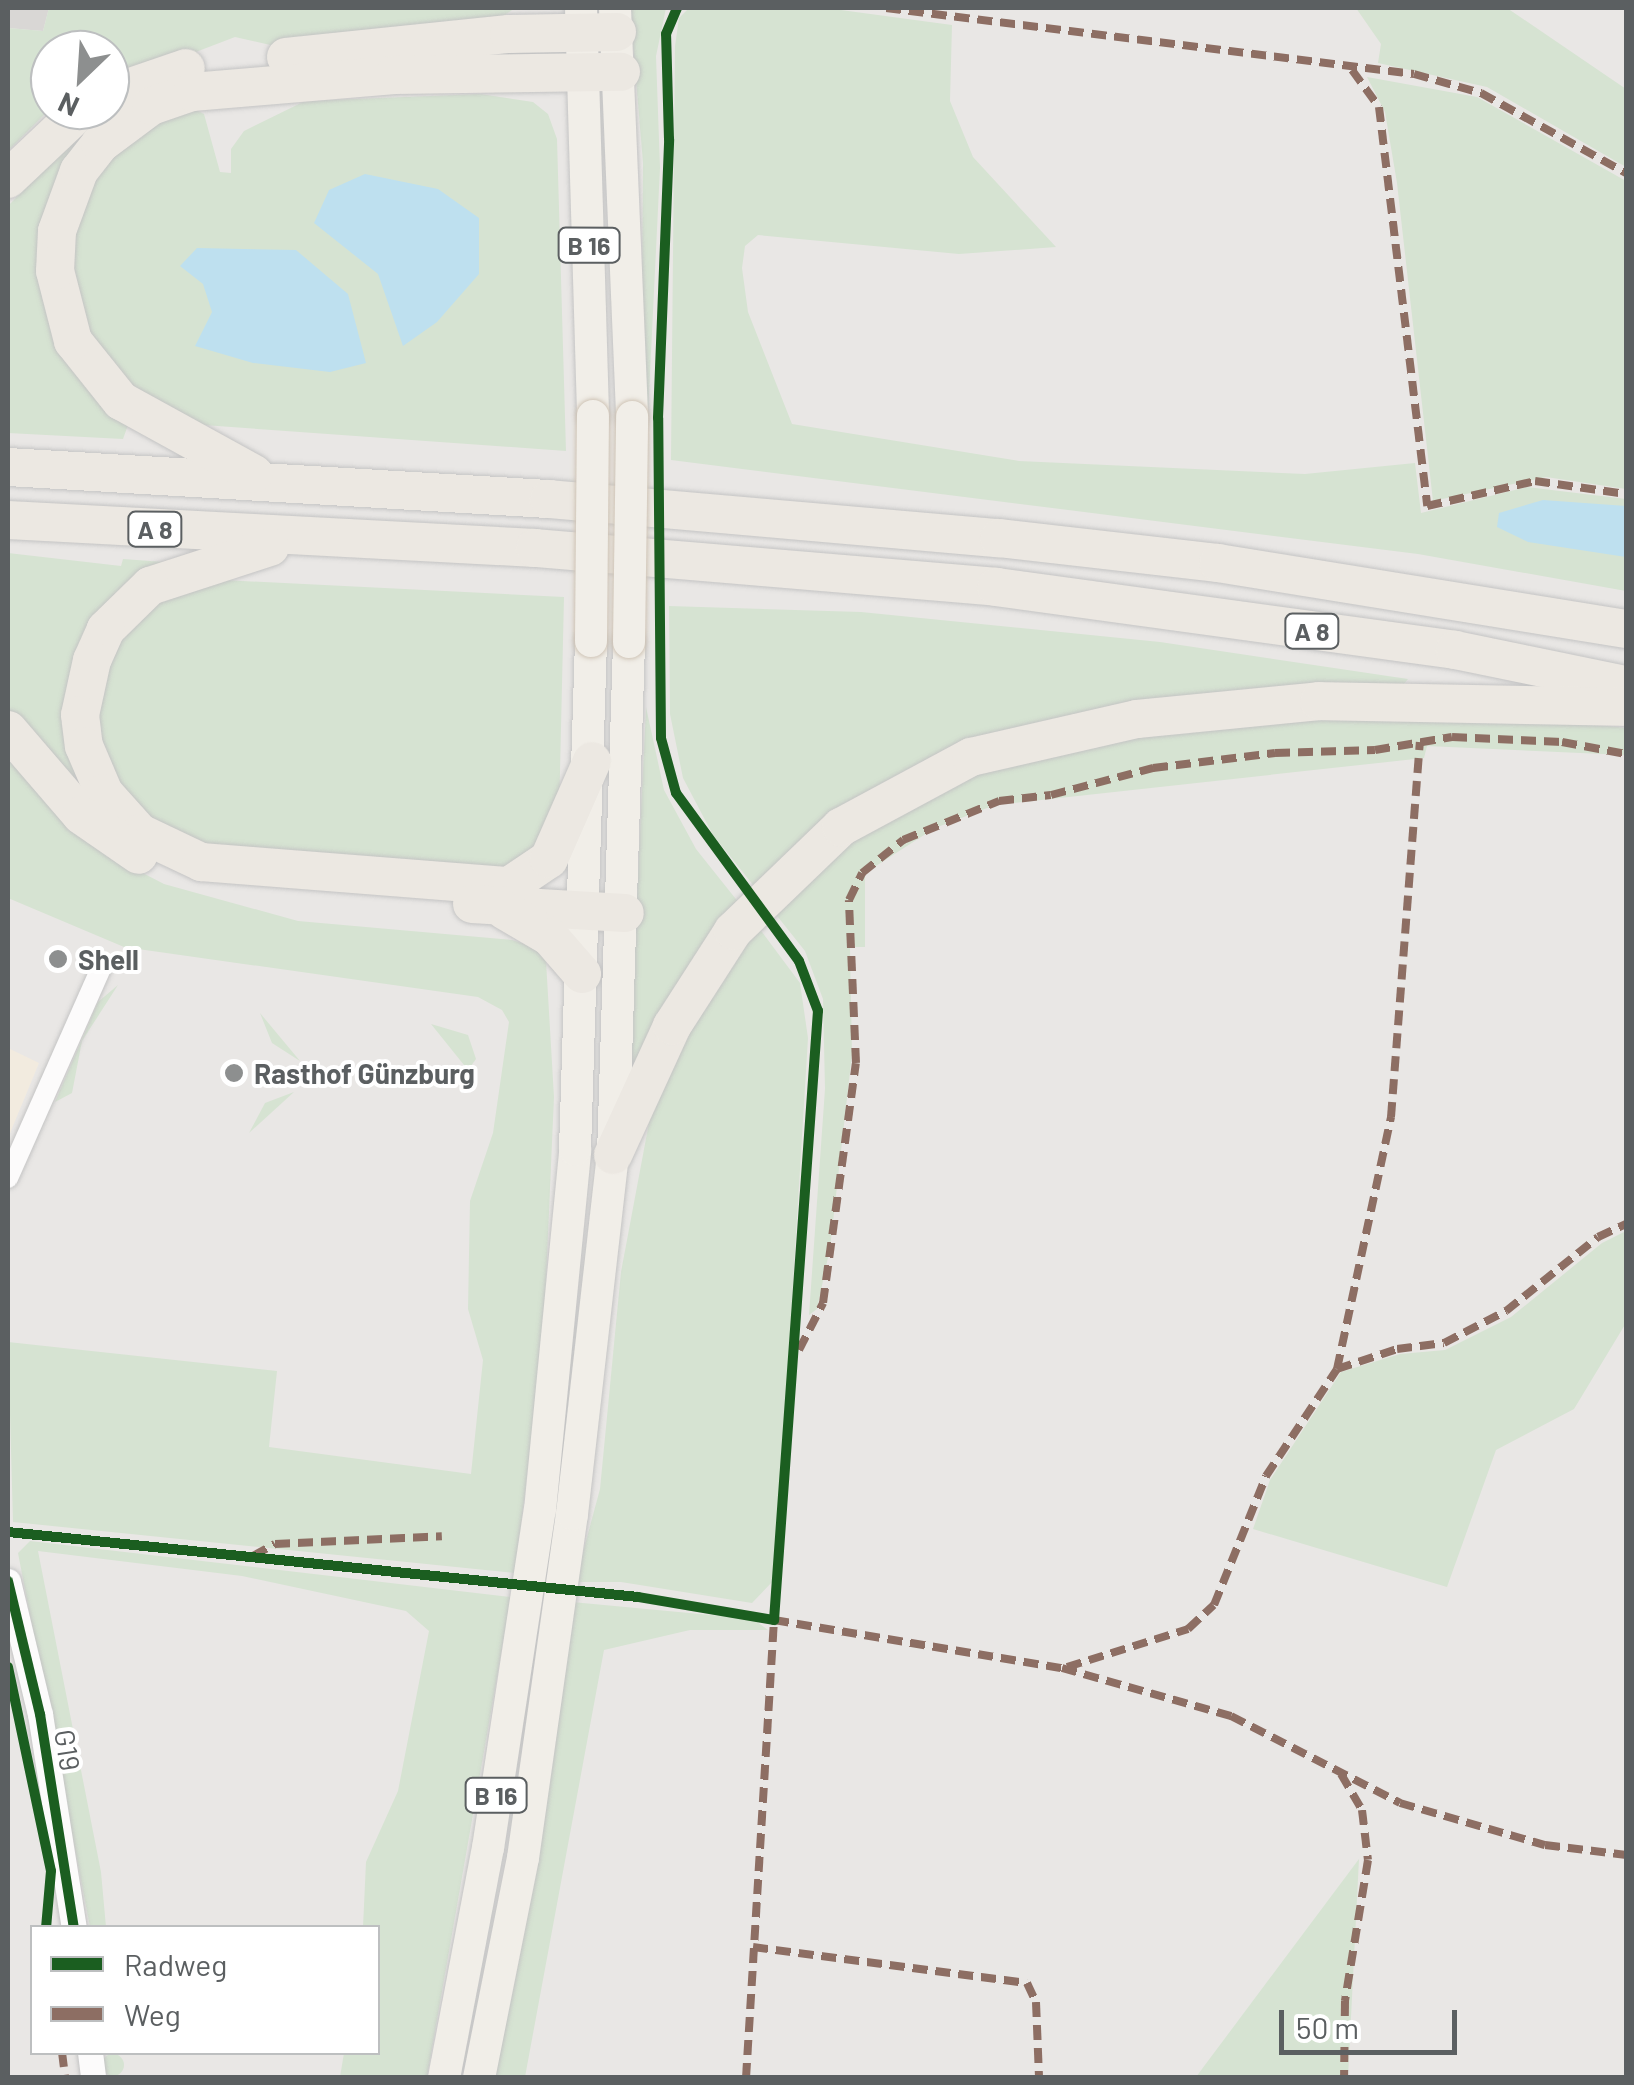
<!DOCTYPE html>
<meta charset="utf-8">
<style>
body{margin:0}
#map{position:relative;width:1634px;height:2085px;overflow:hidden;background:#e9e7e5;font-family:Barlow,sans-serif}
div>[style]{position:absolute}
[style*='--x']{left:calc(var(--x)*1px);top:calc(var(--y)*1px);width:calc(var(--w)*1px);rotate:calc(var(--a)*1deg)}
.commercial>*{inset:0;background:#f2ebdf}
.industrial>*{inset:0;background:#d9d7d5}
.green>*{inset:0;background:#d6e3d2}
.round{border-radius:50%}
.water>*{inset:0;background:#bee0ef}
.roads{filter:drop-shadow(0 0 2px #c4c4c4) drop-shadow(0 0 2px #c4c4c4)}
.minor>*{height:20px;margin:-10px;padding:0 10px;transform-origin:10px;border-radius:10px;background:#fcfbfb}
.tertiary>*{height:25px;margin:-12.5px;padding:0 12.5px;transform-origin:12.5px;border-radius:12.5px;background:#fcfbfb}
.primary>*{height:32px;margin:-16px;padding:0 16px;transform-origin:16px;border-radius:16px;background:#f1eee8}
.motorway>*{height:38px;margin:-19px;padding:0 19px;transform-origin:19px;border-radius:19px;background:#ece8e2}
.bridges{filter:drop-shadow(0 0 2px #cfc4b6) drop-shadow(0 0 2px #cfc4b6)}
.primary-bridge>*{height:32px;margin:-16px;padding:0 16px;transform-origin:16px;border-radius:16px;background:#f1eee8}
.quiet>*{height:8px;margin-top:-4px;transform-origin:0;background:repeating-linear-gradient(90deg,#8d6e63 0 15px,transparent 0 23px)}
.cycleway>*{height:10px;margin:-5px;padding:0 5px;transform-origin:5px;border-radius:5px;background:#1b5e20}
.dots>*{width:28px;height:28px;translate:-50% -50%;box-sizing:border-box;border:5px solid #fff;border-radius:50%}
span{translate:-50% -50%;white-space:nowrap;text-align:center;line-height:1.15;-webkit-text-stroke:8px #fff;paint-order:stroke}
.shield-label span{padding:2px 8px;background:#fff;border:2px solid;border-radius:8px;-webkit-text-stroke-width:0}
.shield-label{font-size:25px;color:#5b5f61;font-weight:700}
.poi-label{font-size:28px;color:#5b5f61;font-weight:700}
.left{translate:0 -50%;text-align:left}
.street-label{font-size:28px;color:#5b5f61}
.frame{position:absolute;inset:0;border:10px solid #5b5f61;pointer-events:none}
.legend{position:absolute;left:30px;top:1925px;width:350px;height:130px;box-sizing:border-box;background:#fff;border:2px solid #bdbfc0;margin:0;padding:12px 18px;list-style:none;font-size:30px;color:#5b5f61}
.legend li{display:flex;align-items:center;gap:20px;height:50px}
.legend b{width:50px;border:2px solid #bdbfc0}
.north{position:absolute;left:30px;top:30px;width:100px;height:100px;box-sizing:border-box;background:#fff;border:2px solid #bdbfc0;border-radius:50%;rotate:205deg;font-size:28px;font-weight:700;line-height:40px;text-align:center;color:#5b5f61}
.north::after{content:'';display:block;margin:auto;width:35px;height:45px;background:#8d8f8f;clip-path:polygon(50% 0,100% 100%,50% 72%,0 100%)}
.scale{position:absolute;left:1279px;top:2010px;width:178px;height:45px;box-sizing:border-box;border:5px solid #5b5f61;border-top:0;padding-left:12px;font-size:30px;line-height:35px;white-space:nowrap;color:#5b5f61;-webkit-text-stroke:8px #fff;paint-order:stroke}
</style>
<div id="map">
<div class="commercial">
<i style="clip-path:polygon(8px 1048px,39px 1063px,8px 1138px)"></i>
</div>
<div class="industrial">
<i style="clip-path:polygon(8px 8px,49px 8px,43px 31px,8px 28px)"></i>
</div>
<div class="green">
<i style="clip-path:polygon(49px 8px,515px 8px,493px 23px,288px 49px,235px 37px,188px 55px,110px 73px,110px 50px,50px 50px,50px 109px,8px 151px,8px 28px,43px 31px)"></i>
<i style="clip-path:polygon(630px 8px,666px 8px,656px 56px,660px 168px,648px 414px,641px 415px,643px 163px)"></i>
<i style="clip-path:polygon(689px 8px,826px 8px,952px 25px,950px 101px,973px 157px,1056px 247px,959px 254px,758px 235px,745px 246px,742px 268px,748px 312px,792px 424px,1019px 461px,1305px 474px,1415px 463px,1421px 513px,1527px 487px,1626px 499px,1626px 591px,1418px 554px,671px 460px,675px 46px,679px 18px)"></i>
<i style="clip-path:polygon(1356px 8px,1507px 8px,1626px 89px,1626px 167px,1487px 87px,1378px 63px,1381px 44px)"></i>
<i style="clip-path:polygon(1367px 77px,1477px 97px,1626px 181px,1626px 489px,1546px 477px,1433px 501px,1397px 183px,1385px 112px)"></i>
<i style="clip-path:polygon(480px 94px,533px 102px,548px 114px,557px 139px,566px 451px,189px 424px,103px 368px,66px 268px,82px 186px,148px 121px,192px 108px,204px 114px,220px 172px,231px 173px,231px 149px,244px 131px,305px 101px)"></i>
<i style="clip-path:polygon(87px 125px,44px 243px,128px 425px,123px 439px,8px 433px,8px 206px)"></i>
<i style="clip-path:polygon(8px 553px,121px 566px,123px 559px,164px 562px,123px 585px,71px 668px,65px 725px,82px 792px,8px 709px)"></i>
<i style="clip-path:polygon(223px 580px,564px 597px,559px 816px,546px 843px,510px 869px,214px 853px,167px 835px,120px 796px,96px 733px,103px 658px,147px 600px)"></i>
<i style="clip-path:polygon(669px 606px,861px 612px,1160px 642px,1408px 679px,1401px 688px,1016px 728px,942px 751px,861px 795px,754px 886px,713px 835px,683px 778px,670px 714px)"></i>
<i style="clip-path:polygon(646px 707px,664px 790px,696px 849px,739px 903px,627px 1107px)"></i>
<i style="clip-path:polygon(1491px 714px,1626px 728px,1626px 755px,1427px 746px,1424px 758px,995px 805px,935px 828px,865px 873px,865px 947px,850px 947px,852px 1054px,830px 1248px,817px 1309px,809px 1315px,825px 1089px,823px 999px,805px 951px,770px 907px,819px 861px,953px 776px,1068px 742px,1307px 716px)"></i>
<i style="clip-path:polygon(8px 758px,61px 818px,104px 853px,164px 884px,298px 921px,512px 940px,534px 947px,546px 961px,554px 1097px,543px 1349px,515px 1573px,13px 1522px,8px 1342px,277px 1371px,269px 1447px,471px 1474px,483px 1360px,468px 1309px,470px 1201px,493px 1133px,509px 1022px,502px 1010px,478px 997px,124px 947px,8px 898px)"></i>
<i style="clip-path:polygon(756px 924px,800px 983px,808px 1038px,775px 1579px,752px 1603px,621px 1582px,575px 1582px,600px 1489px,621px 1272px,651px 1112px,682px 1033px)"></i>
<i style="clip-path:polygon(118px 985px,82px 1041px,72px 1093px,55px 1102px,98px 1002px)"></i>
<i style="clip-path:polygon(260px 1013px,300px 1061px,272px 1043px)"></i>
<i style="clip-path:polygon(431px 1024px,468px 1035px,476px 1059px,468px 1070px)"></i>
<i style="clip-path:polygon(294px 1092px,249px 1133px,265px 1103px)"></i>
<i style="clip-path:polygon(1626px 1231px,1626px 1323px,1574px 1409px,1496px 1450px,1447px 1587px,1253px 1529px,1270px 1480px,1341px 1372px,1400px 1354px,1445px 1350px,1511px 1317px,1602px 1243px)"></i>
<i style="clip-path:polygon(30px 1541px,511px 1597px,427px 2077px,340px 2077px,344px 2053px,378px 2052px,378px 1928px,363px 1927px,366px 1862px,398px 1791px,429px 1631px,406px 1611px,242px 1576px,38px 1551px,101px 1872px,106px 1927px,90px 1927px,18px 1553px)"></i>
<i style="clip-path:polygon(572px 1602px,753px 1619px,768px 1630px,690px 1630px,604px 1650px,525px 2077px,492px 2078px)"></i>
<i style="clip-path:polygon(1359px 1859px,1348px 2077px,1196px 2077px)"></i>
<i class="round" style="left:102px;top:2054px;width:22px;height:22px"></i>
</div>
<div class="water">
<i style="clip-path:polygon(365px 174px,438px 189px,479px 218px,479px 274px,437px 322px,403px 346px,378px 274px,314px 223px,329px 190px)"></i>
<i style="clip-path:polygon(197px 248px,296px 250px,348px 294px,366px 363px,330px 372px,253px 363px,195px 346px,212px 312px,203px 284px,180px 266px)"></i>
<i style="clip-path:polygon(1543px 500px,1626px 506px,1626px 557px,1528px 542px,1497px 527px,1499px 513px)"></i>
</div>
<div class="roads">
<div class="minor">
<i style="--x:8;--y:1178;--w:230;--a:-66.1"></i>
</div>
<div class="tertiary">
<i style="--x:8;--y:1581;--w:137;--a:76.5"></i>
<i style="--x:40;--y:1714;--w:217;--a:81"></i>
<i style="--x:90;--y:2052;--w:26;--a:83"></i>
</div>
<div class="primary">
<i style="--x:581;--y:8;--w:408;--a:88.3"></i>
<i style="--x:615;--y:8;--w:409;--a:87.6"></i>
<i style="--x:444;--y:2078;--w:234;--a:-79.2"></i>
<i style="--x:488;--y:1848;--w:342;--a:-81.3"></i>
<i style="--x:540;--y:1510;--w:362;--a:-84.4"></i>
<i style="--x:575;--y:1150;--w:509;--a:-88.2"></i>
<i style="--x:479;--y:2078;--w:224;--a:-78.7"></i>
<i style="--x:523;--y:1858;--w:347;--a:-81.9"></i>
<i style="--x:572;--y:1514;--w:361;--a:-83.5"></i>
<i style="--x:613;--y:1155;--w:513;--a:-88.21"></i>
</div>
<div class="motorway">
<i style="--x:286;--y:57;--w:224;--a:-5.9"></i>
<i style="--x:509;--y:34;--w:108;--a:-1.1"></i>
<i style="--x:110;--y:94;--w:80;--a:-18.9"></i>
<i style="--x:8;--y:179;--w:100;--a:-43.4"></i>
<i style="--x:8;--y:467;--w:542;--a:3.39"></i>
<i style="--x:549;--y:499;--w:452;--a:5"></i>
<i style="--x:999;--y:538;--w:220;--a:6.5"></i>
<i style="--x:1218;--y:563;--w:413;--a:9.2"></i>
<i style="--x:254;--y:474;--w:152;--a:-151.2"></i>
<i style="--x:121;--y:401;--w:77;--a:-128.7"></i>
<i style="--x:73;--y:341;--w:72;--a:-104.4"></i>
<i style="--x:55;--y:271;--w:40;--a:-87.1"></i>
<i style="--x:57;--y:231;--w:64;--a:-69.9"></i>
<i style="--x:79;--y:171;--w:34;--a:-52"></i>
<i style="--x:100;--y:144;--w:64;--a:-36.7"></i>
<i style="--x:151;--y:106;--w:43;--a:-18.9"></i>
<i style="--x:192;--y:92;--w:203;--a:-4.8"></i>
<i style="--x:394;--y:75;--w:227;--a:-0.8"></i>
<i style="--x:8;--y:520;--w:528;--a:3.04"></i>
<i style="--x:535;--y:548;--w:463;--a:4.8"></i>
<i style="--x:996;--y:587;--w:463;--a:7.8"></i>
<i style="--x:1455;--y:650;--w:175;--a:11.6"></i>
<i style="--x:270;--y:547;--w:126;--a:162"></i>
<i style="--x:150;--y:586;--w:62;--a:135.7"></i>
<i style="--x:106;--y:629;--w:34;--a:114"></i>
<i style="--x:92;--y:660;--w:56;--a:102.3"></i>
<i style="--x:80;--y:715;--w:31;--a:83"></i>
<i style="--x:84;--y:746;--w:51;--a:66.9"></i>
<i style="--x:104;--y:793;--w:54;--a:48"></i>
<i style="--x:140;--y:833;--w:68;--a:25.4"></i>
<i style="--x:201;--y:862;--w:309;--a:4.5"></i>
<i style="--x:509;--y:886;--w:48;--a:-34"></i>
<i style="--x:549;--y:859;--w:107;--a:-66.3"></i>
<i style="--x:8;--y:730;--w:112;--a:49.3"></i>
<i style="--x:81;--y:815;--w:70;--a:34.6"></i>
<i style="--x:472;--y:904;--w:153;--a:3.4"></i>
<i style="--x:504;--y:910;--w:53;--a:30.4"></i>
<i style="--x:550;--y:937;--w:49;--a:49.1"></i>
<i style="--x:613;--y:1155;--w:142;--a:-65.4"></i>
<i style="--x:672;--y:1026;--w:113;--a:-57.3"></i>
<i style="--x:733;--y:931;--w:150;--a:-43.9"></i>
<i style="--x:841;--y:827;--w:148;--a:-28.3"></i>
<i style="--x:971;--y:757;--w:170;--a:-12.9"></i>
<i style="--x:1137;--y:719;--w:183;--a:-5.6"></i>
<i style="--x:1319;--y:701;--w:307;--a:1.1"></i>
</div>
</div>
<div class="bridges">
<div class="primary-bridge">
<i style="--x:591;--y:641;--w:225;--a:-89.5"></i>
<i style="--x:629;--y:642;--w:225;--a:-89.2"></i>
</div>
</div>
<div class="quiet">
<i style="--x:886;--y:8;--w:532;--a:7.13"></i>
<i style="--x:1414;--y:74;--w:70;--a:15.8"></i>
<i style="--x:1481;--y:93;--w:166;--a:28.9"></i>
<i style="--x:1352;--y:70;--w:46;--a:53.9"></i>
<i style="--x:1379;--y:107;--w:402;--a:83.1"></i>
<i style="--x:1427;--y:506;--w:111;--a:-13"></i>
<i style="--x:1535;--y:481;--w:92;--a:8.1"></i>
<i style="--x:799;--y:1350;--w:53;--a:-62.9"></i>
<i style="--x:823;--y:1303;--w:242;--a:-82.2"></i>
<i style="--x:856;--y:1063;--w:163;--a:-92.5"></i>
<i style="--x:849;--y:900;--w:30;--a:-64"></i>
<i style="--x:862;--y:873;--w:53;--a:-38.8"></i>
<i style="--x:903;--y:840;--w:104;--a:-22.1"></i>
<i style="--x:999;--y:801;--w:52;--a:-6.6"></i>
<i style="--x:1051;--y:795;--w:106;--a:-14.8"></i>
<i style="--x:1153;--y:768;--w:123;--a:-7"></i>
<i style="--x:1275;--y:753;--w:100;--a:-1.7"></i>
<i style="--x:1375;--y:750;--w:78;--a:-9.6"></i>
<i style="--x:1452;--y:737;--w:110;--a:2.6"></i>
<i style="--x:1562;--y:742;--w:65;--a:10.6"></i>
<i style="--x:1337;--y:1369;--w:258;--a:-77.9"></i>
<i style="--x:1391;--y:1117;--w:376;--a:-85.6"></i>
<i style="--x:253;--y:1556;--w:25;--a:-29"></i>
<i style="--x:275;--y:1544;--w:167;--a:-2.7"></i>
<i style="--x:1067;--y:1667;--w:127;--a:-17.4"></i>
<i style="--x:1188;--y:1629;--w:35;--a:-43"></i>
<i style="--x:1214;--y:1605;--w:139;--a:-68"></i>
<i style="--x:1266;--y:1476;--w:128;--a:-56.4"></i>
<i style="--x:1337;--y:1369;--w:63;--a:-18.4"></i>
<i style="--x:1397;--y:1349;--w:47;--a:-7.3"></i>
<i style="--x:1444;--y:1343;--w:70;--a:-27.3"></i>
<i style="--x:1506;--y:1311;--w:118;--a:-38.8"></i>
<i style="--x:1598;--y:1237;--w:31;--a:-25"></i>
<i style="--x:1341;--y:1774;--w:42;--a:59.7"></i>
<i style="--x:1362;--y:1810;--w:50;--a:83.2"></i>
<i style="--x:1368;--y:1860;--w:143;--a:99.3"></i>
<i style="--x:1345;--y:2001;--w:77;--a:90.7"></i>
<i style="--x:753;--y:1947;--w:276;--a:7.5"></i>
<i style="--x:1027;--y:1983;--w:21;--a:65"></i>
<i style="--x:1036;--y:2002;--w:76;--a:87.7"></i>
<i style="--x:62;--y:2052;--w:26;--a:83"></i>
<i style="--x:746;--y:2078;--w:459;--a:-86.5"></i>
<i style="--x:774;--y:1620;--w:292;--a:9.5"></i>
<i style="--x:1062;--y:1668;--w:176;--a:15.9"></i>
<i style="--x:1231;--y:1716;--w:190;--a:27.2"></i>
<i style="--x:1400;--y:1803;--w:151;--a:16.2"></i>
<i style="--x:1545;--y:1845;--w:82;--a:7"></i>
</div>
<div class="cycleway">
<i style="--x:8;--y:1532;--w:633;--a:5.89"></i>
<i style="--x:638;--y:1597;--w:138;--a:9.6"></i>
<i style="--x:774;--y:1620;--w:611;--a:-85.87"></i>
<i style="--x:818;--y:1011;--w:53;--a:-110.8"></i>
<i style="--x:799;--y:961;--w:208;--a:-126.2"></i>
<i style="--x:676;--y:793;--w:57;--a:-105.3"></i>
<i style="--x:661;--y:738;--w:320;--a:-90.5"></i>
<i style="--x:658;--y:418;--w:279;--a:-87.7"></i>
<i style="--x:669;--y:139;--w:105;--a:-91.6"></i>
<i style="--x:666;--y:34;--w:28;--a:-67"></i>
<i style="--x:8;--y:1581;--w:137;--a:76.5"></i>
<i style="--x:40;--y:1714;--w:217;--a:81"></i>
<i style="--x:8;--y:1667;--w:208;--a:78.1"></i>
<i style="--x:51;--y:1871;--w:57;--a:95"></i>
</div>
<div class="dots">
<i style="left:58px;top:959px;background:#8d8f8f"></i>
<i style="left:234px;top:1073px;background:#8d8f8f"></i>
</div>
<div class="shield-label">
<span style="left:589px;top:245px">B 16</span>
<span style="left:155px;top:529px">A 8</span>
<span style="left:1312px;top:631px">A 8</span>
<span style="left:496px;top:1795px">B 16</span>
</div>
<div class="poi-label">
<span class="left" style="left:78px;top:959px">Shell</span>
<span class="left" style="left:254px;top:1073px">Rasthof Günzburg</span>
</div>
<div class="street-label">
<span style="left:68px;top:1750px;rotate:81deg">G19</span>
</div>
<div class="frame"></div>
<ul class="legend">
<li><b style="height:12px;background:#1b5e20"></b>Radweg</li>
<li><b style="height:12px;background:#8d6e63"></b>Weg</li>
</ul>
<div class="north">N</div>
<div class="scale">50 m</div>
</div>
